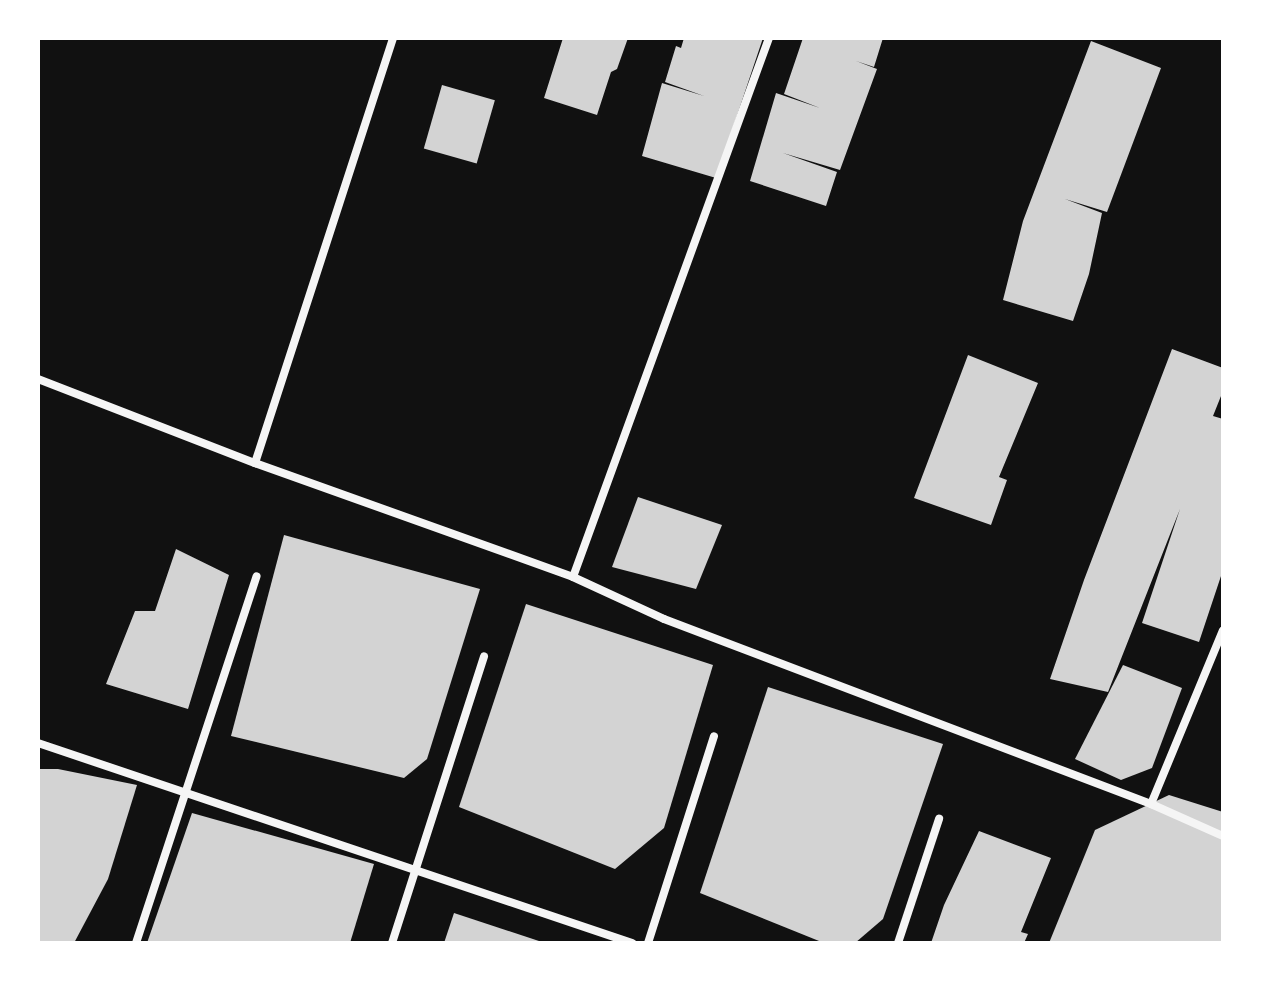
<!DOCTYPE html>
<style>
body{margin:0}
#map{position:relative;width:1261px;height:981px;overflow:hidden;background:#111;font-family:Jost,sans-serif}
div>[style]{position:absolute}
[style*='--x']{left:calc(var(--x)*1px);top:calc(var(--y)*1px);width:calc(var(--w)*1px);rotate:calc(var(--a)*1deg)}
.building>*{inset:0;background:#d3d3d3;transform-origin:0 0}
.minor>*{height:8px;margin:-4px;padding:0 4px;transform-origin:4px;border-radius:4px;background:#f5f5f5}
span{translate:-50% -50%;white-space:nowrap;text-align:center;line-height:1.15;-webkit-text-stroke:8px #fff;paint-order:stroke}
.frame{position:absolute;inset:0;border:40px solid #fff;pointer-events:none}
</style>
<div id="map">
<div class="building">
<i style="clip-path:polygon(563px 38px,628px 38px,617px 69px,611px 72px,597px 115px,544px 98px)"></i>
<i style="clip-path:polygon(684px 38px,763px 38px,716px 178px,642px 156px,662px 83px,704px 96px,665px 82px,676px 46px,681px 48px)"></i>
<i style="clip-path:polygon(803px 38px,883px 38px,874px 67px,856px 61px,877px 69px,840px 170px,783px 153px,837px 172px,826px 206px,750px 181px,776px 93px,820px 108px,784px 94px)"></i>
<i style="clip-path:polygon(1091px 41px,1161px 68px,1107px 212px,1065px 199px,1102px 213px,1089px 274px,1073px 321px,1003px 300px,1023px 221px)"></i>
<i style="left:442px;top:85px;width:55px;height:66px;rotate:16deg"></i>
<i style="clip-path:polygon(1172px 349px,1223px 368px,1223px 391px,1213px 416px,1223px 419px,1223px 570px,1199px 642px,1142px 623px,1180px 509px,1108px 692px,1050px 679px,1084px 580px)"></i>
<i style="clip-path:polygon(968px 355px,1038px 383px,999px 477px,1007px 480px,991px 525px,914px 498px)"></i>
<i style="clip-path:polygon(638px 497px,722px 525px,696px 589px,612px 567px)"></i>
<i style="clip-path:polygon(284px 535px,480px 589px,427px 759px,404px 778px,231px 736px)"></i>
<i style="clip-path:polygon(176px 549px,229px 575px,188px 709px,106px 684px,135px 611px,155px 611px)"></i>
<i style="clip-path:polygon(526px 604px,713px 665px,664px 828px,615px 869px,459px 807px)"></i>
<i style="clip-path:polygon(1123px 665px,1182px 688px,1152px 768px,1121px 780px,1075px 759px)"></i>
<i style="clip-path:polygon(768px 687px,943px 744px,883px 919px,855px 943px,824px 943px,700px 893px)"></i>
<i style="clip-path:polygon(38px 769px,58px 769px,137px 785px,108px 879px,74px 943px,38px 943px)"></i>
<i style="clip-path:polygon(1169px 795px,1223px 812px,1223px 943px,1049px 943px,1095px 830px)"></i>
<i style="clip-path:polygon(192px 813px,374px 864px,350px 943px,147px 943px)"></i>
<i style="clip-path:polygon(979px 831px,1051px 858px,1021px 932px,1028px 934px,1024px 943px,931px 943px,944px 905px)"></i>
<i style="clip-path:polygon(454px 913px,542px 942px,542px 943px,444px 943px)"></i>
</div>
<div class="minor">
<i style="--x:38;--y:379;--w:233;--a:21.2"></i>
<i style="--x:255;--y:463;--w:338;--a:19.7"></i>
<i style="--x:573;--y:577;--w:100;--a:24.8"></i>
<i style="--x:664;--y:619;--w:521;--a:20.8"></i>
<i style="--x:1151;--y:804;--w:79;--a:24"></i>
<i style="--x:255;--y:463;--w:447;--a:-72"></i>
<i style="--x:573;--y:577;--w:574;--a:-70.02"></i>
<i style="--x:38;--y:743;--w:627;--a:18.61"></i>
<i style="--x:1151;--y:804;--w:188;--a:-67.5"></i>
<i style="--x:136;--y:943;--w:386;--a:-71.8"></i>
<i style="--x:392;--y:943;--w:301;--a:-72.2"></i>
<i style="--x:648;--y:943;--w:217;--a:-72.3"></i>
<i style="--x:898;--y:943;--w:131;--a:-71.7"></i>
</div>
<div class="frame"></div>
</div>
